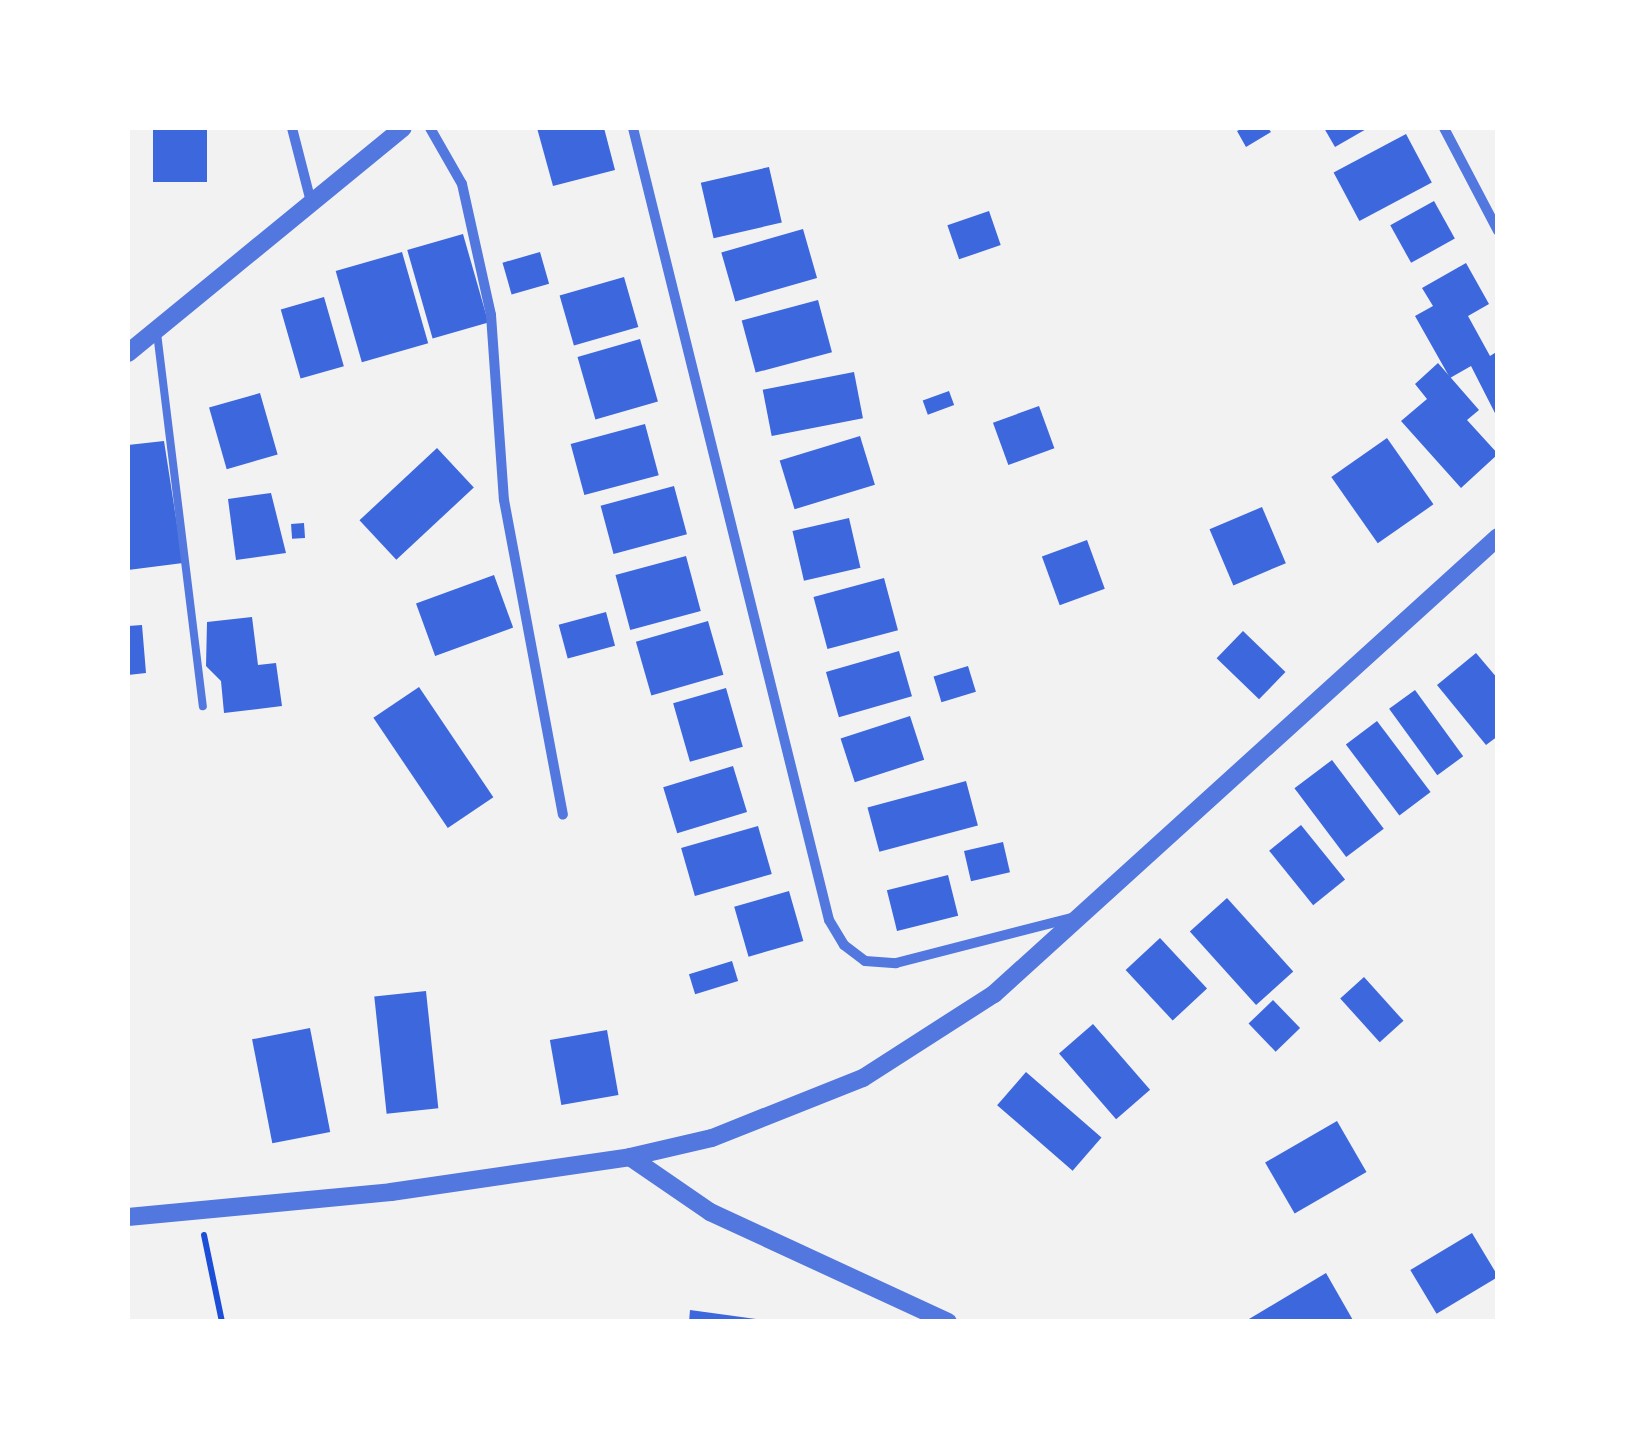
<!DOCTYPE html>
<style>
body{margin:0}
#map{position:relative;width:1625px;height:1449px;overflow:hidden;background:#f2f2f2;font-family:Barlow,sans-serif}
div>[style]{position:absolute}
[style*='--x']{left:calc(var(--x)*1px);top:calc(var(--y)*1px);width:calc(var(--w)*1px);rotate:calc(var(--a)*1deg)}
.building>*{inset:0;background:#3d67dc;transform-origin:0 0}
.path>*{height:6px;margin:-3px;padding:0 3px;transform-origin:3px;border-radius:3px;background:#1d4ed8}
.service>*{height:8px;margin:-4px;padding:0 4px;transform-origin:4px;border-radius:4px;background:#5277de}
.minor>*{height:10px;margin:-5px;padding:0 5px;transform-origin:5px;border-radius:5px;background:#5277de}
.tertiary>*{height:18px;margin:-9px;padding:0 9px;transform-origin:9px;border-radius:9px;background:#5277de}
span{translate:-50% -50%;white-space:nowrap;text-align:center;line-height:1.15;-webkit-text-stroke:8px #fff;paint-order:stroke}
.frame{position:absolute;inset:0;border:130px solid #fff;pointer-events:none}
</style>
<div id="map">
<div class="building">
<i style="left:153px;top:128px;width:54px;height:54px"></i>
<i style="clip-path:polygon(537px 128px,604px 128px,615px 170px,553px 186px)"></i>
<i style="clip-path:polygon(1243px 128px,1268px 128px,1271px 132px,1246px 147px,1237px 131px)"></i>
<i style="clip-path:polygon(1324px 128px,1368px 128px,1335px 147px)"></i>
<i style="left:1406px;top:134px;width:55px;height:82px;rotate:62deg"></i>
<i style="left:769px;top:167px;width:57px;height:70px;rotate:77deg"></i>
<i style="left:1434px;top:201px;width:43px;height:50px;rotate:61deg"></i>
<i style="left:989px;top:211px;width:36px;height:44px;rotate:71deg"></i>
<i style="left:803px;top:229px;width:51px;height:85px;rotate:74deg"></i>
<i style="left:463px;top:234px;width:92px;height:58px;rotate:74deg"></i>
<i style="left:402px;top:252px;width:95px;height:69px;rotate:74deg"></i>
<i style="left:540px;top:252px;width:33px;height:39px;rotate:74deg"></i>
<i style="clip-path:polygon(1466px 263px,1489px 304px,1468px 316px,1490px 356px,1498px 351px,1498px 419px,1471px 366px,1450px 378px,1415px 316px,1433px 306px,1422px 288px)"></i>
<i style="left:624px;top:277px;width:52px;height:67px;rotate:74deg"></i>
<i style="left:324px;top:297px;width:72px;height:45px;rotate:74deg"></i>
<i style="left:818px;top:300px;width:54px;height:79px;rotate:75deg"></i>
<i style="left:640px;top:339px;width:65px;height:65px;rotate:74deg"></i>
<i style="clip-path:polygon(1438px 363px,1479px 410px,1467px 420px,1498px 454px,1461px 488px,1401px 421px,1427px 399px,1415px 384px)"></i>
<i style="left:854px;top:372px;width:47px;height:93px;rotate:79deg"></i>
<i style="left:949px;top:391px;width:15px;height:28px;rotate:70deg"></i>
<i style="left:260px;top:393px;width:64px;height:53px;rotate:74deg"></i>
<i style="left:1039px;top:406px;width:45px;height:49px;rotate:70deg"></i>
<i style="left:645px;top:424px;width:53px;height:77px;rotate:75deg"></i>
<i style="left:860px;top:436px;width:51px;height:84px;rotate:73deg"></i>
<i style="left:1387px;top:438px;width:81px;height:68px;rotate:55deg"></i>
<i style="clip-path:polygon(164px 441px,183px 563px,128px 570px,128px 445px)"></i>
<i style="left:437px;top:448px;width:54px;height:106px;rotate:47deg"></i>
<i style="left:674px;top:486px;width:50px;height:76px;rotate:75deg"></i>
<i style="clip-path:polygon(271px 493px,286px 553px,236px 560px,228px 499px)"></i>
<i style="left:1262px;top:507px;width:61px;height:57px;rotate:67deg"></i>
<i style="left:849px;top:518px;width:51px;height:58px;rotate:77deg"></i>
<i style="left:304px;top:523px;width:15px;height:13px;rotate:86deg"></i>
<i style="left:1087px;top:540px;width:52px;height:48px;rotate:70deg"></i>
<i style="left:686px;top:556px;width:57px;height:73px;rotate:75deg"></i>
<i style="left:494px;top:575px;width:56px;height:83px;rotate:70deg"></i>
<i style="left:884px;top:578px;width:54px;height:73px;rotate:75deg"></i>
<i style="left:606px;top:612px;width:35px;height:49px;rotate:75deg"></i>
<i style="clip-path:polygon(252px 617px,258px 665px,276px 663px,282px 706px,224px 713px,221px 681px,206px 666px,207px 622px)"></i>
<i style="left:708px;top:621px;width:56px;height:75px;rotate:74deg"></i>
<i style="clip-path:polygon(142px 625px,146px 673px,128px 675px,128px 626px)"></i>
<i style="left:1243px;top:631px;width:59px;height:38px;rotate:44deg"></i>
<i style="left:899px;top:651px;width:47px;height:76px;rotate:74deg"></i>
<i style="clip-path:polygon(1476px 653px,1498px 679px,1498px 736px,1486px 745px,1437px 685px)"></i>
<i style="left:968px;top:666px;width:27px;height:36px;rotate:73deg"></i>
<i style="left:419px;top:687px;width:133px;height:55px;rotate:56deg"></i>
<i style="left:726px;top:688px;width:61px;height:55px;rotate:74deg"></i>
<i style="left:1415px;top:690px;width:82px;height:32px;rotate:54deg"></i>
<i style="left:910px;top:716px;width:46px;height:73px;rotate:72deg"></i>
<i style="left:1377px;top:721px;width:89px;height:39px;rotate:53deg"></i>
<i style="left:1332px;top:760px;width:86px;height:47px;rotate:53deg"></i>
<i style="left:733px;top:766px;width:48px;height:73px;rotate:73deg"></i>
<i style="left:966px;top:781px;width:46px;height:102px;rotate:75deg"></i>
<i style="left:1301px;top:825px;width:70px;height:41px;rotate:51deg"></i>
<i style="left:758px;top:826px;width:50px;height:80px;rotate:74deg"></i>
<i style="left:1003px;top:842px;width:31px;height:40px;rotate:77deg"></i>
<i style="left:948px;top:875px;width:42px;height:63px;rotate:76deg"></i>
<i style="left:789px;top:891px;width:52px;height:57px;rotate:74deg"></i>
<i style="left:1227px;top:898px;width:99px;height:50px;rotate:48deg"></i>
<i style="left:1160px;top:938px;width:69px;height:47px;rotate:47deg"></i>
<i style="left:732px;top:961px;width:21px;height:45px;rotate:73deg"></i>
<i style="left:1364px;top:977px;width:59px;height:32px;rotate:48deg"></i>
<i style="left:426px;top:991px;width:118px;height:52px;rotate:84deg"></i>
<i style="left:1273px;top:1000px;width:39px;height:34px;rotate:46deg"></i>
<i style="left:1093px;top:1024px;width:87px;height:45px;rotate:49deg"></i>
<i style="left:310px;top:1028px;width:106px;height:59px;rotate:79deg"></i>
<i style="left:607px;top:1030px;width:66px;height:58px;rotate:80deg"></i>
<i style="left:1026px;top:1072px;width:100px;height:44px;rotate:41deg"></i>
<i style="left:1337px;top:1121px;width:59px;height:83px;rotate:60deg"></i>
<i style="left:1472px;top:1233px;width:51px;height:72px;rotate:59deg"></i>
<i style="clip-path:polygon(1326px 1273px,1354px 1322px,1244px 1322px)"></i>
<i style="clip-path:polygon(690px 1310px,756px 1319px,756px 1322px,689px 1322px)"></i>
</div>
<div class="path">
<i style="--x:204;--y:1235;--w:89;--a:78.3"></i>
</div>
<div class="service">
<i style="--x:157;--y:333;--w:376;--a:83"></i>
</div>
<div class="minor">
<i style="--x:292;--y:128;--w:76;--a:75.6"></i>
<i style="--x:430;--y:128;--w:64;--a:60.3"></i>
<i style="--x:462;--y:184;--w:134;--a:77.5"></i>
<i style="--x:491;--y:315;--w:185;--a:86"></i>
<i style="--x:504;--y:500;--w:320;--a:79.4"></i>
<i style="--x:633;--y:128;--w:816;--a:76.1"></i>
<i style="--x:829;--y:920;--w:29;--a:59"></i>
<i style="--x:844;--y:945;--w:26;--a:37"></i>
<i style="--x:865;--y:961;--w:31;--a:4"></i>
<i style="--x:896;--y:963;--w:181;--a:-14.4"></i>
<i style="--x:1444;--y:128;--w:116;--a:62.3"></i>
</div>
<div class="tertiary">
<i style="--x:128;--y:353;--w:355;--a:-39.3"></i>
<i style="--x:630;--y:1157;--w:97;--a:34.5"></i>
<i style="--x:710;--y:1212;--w:262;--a:24.8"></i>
<i style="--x:128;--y:1217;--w:264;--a:-5.4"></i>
<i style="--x:391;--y:1192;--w:242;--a:-8.3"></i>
<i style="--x:630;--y:1157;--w:84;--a:-13"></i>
<i style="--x:712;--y:1138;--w:162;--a:-21.7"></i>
<i style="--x:863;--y:1078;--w:156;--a:-32.7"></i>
<i style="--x:994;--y:994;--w:680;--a:-42.2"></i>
</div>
<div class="frame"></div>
</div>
